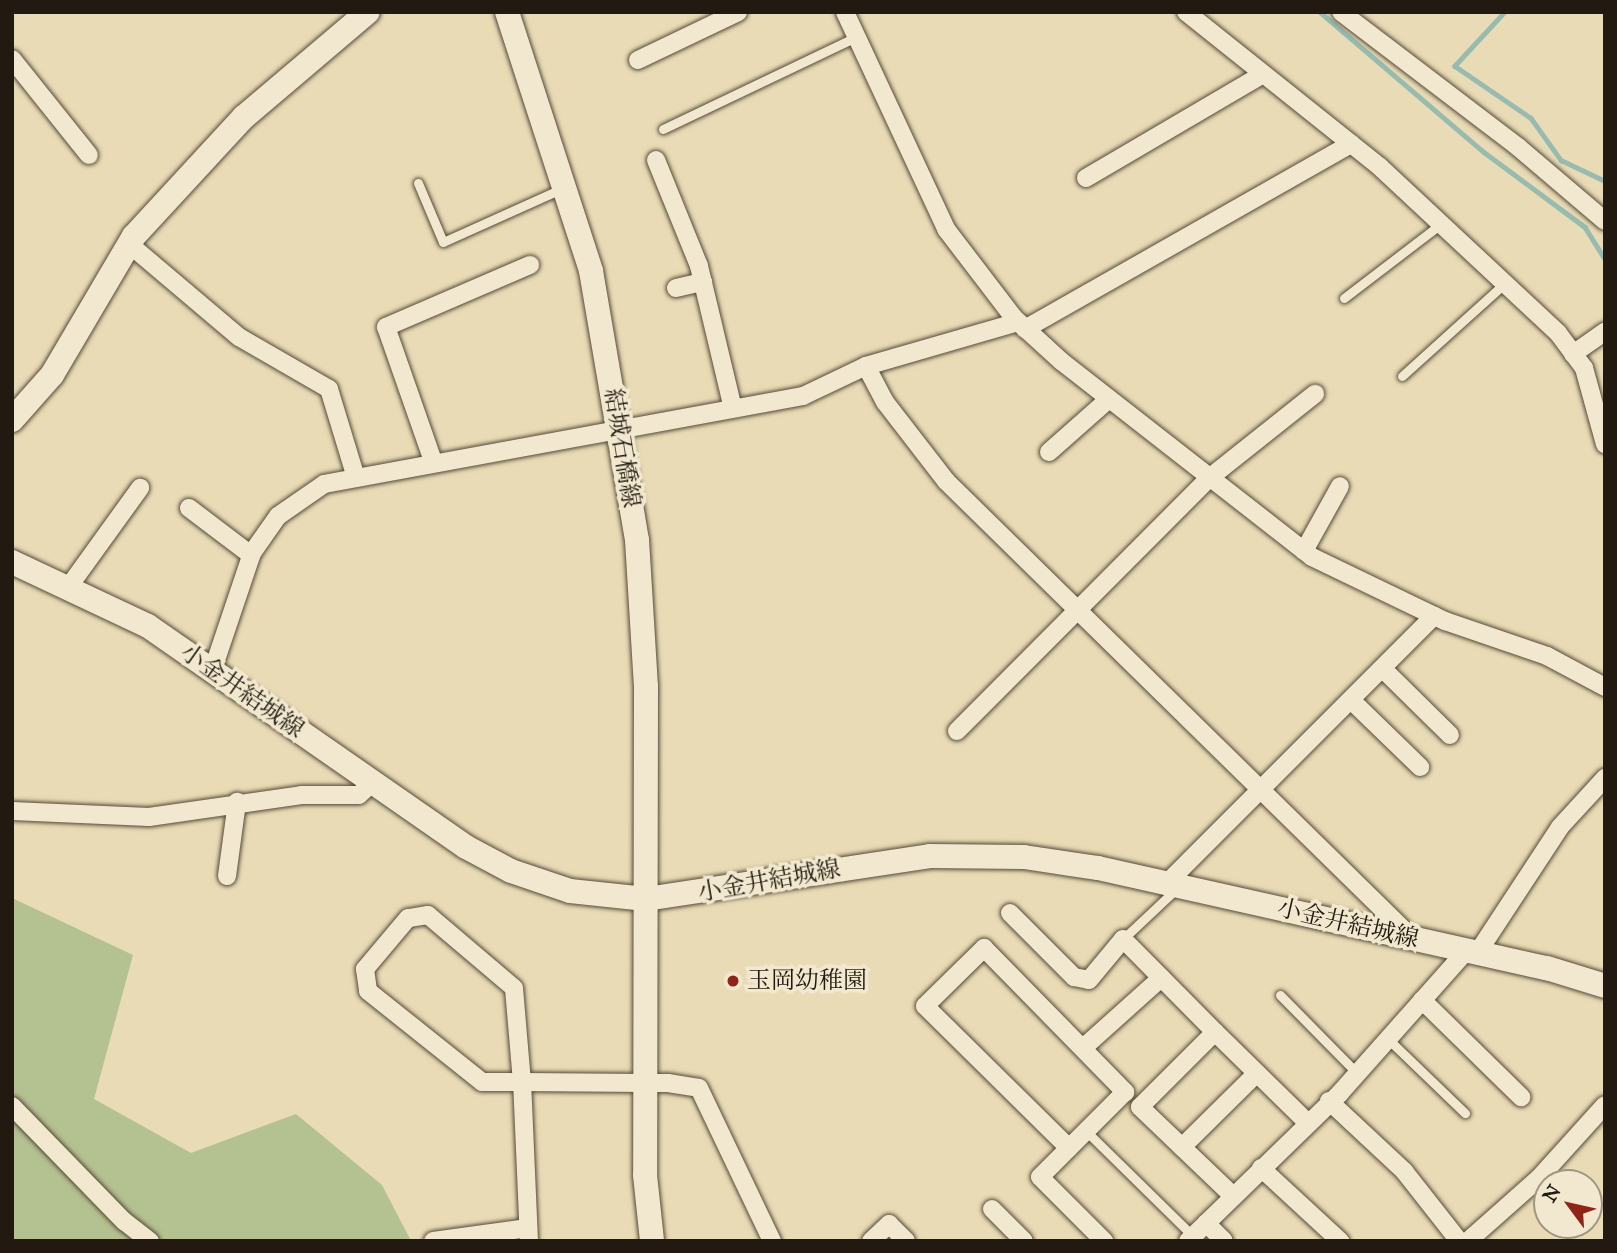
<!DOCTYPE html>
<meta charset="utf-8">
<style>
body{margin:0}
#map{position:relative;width:1617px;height:1253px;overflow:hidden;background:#e9dbb5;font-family:"IM FELL Great Primer","Noto Serif JP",serif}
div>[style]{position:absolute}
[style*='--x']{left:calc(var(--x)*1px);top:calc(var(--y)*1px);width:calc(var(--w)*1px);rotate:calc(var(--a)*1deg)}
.green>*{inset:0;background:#b4c190}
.stream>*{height:4.5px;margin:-2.25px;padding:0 2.25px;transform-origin:2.25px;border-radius:2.25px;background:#97bbaf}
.roads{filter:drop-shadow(0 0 2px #544a39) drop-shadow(0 0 2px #544a39)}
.lane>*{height:9px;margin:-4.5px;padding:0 4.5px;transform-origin:4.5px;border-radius:4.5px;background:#f1e8cf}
.street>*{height:18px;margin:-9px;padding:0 9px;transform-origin:9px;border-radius:9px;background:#f1e8cf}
.secondary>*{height:24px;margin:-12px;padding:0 12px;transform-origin:12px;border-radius:12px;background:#f1e8cf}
.dots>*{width:19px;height:19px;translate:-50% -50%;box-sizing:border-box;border:4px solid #f1e8cf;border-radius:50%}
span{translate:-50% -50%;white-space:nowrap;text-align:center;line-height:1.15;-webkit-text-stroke:7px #f1e8cf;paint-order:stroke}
.street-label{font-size:24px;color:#221a10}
.poi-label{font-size:24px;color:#221a10}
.left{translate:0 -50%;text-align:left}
.frame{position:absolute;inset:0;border:14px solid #221a10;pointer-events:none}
.north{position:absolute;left:1533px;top:1169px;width:70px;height:70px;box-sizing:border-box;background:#f1e8cf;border:2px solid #9e9683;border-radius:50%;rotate:303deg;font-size:19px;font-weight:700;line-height:28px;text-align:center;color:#221a10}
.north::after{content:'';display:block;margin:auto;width:24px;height:32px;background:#8f2418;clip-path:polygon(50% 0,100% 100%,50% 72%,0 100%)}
</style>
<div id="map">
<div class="green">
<i style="clip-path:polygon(12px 898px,133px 955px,94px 1099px,191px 1153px,296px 1114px,382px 1185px,411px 1241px,12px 1241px)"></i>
</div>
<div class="stream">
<i style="--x:1320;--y:12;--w:216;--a:40.5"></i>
<i style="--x:1484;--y:152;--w:126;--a:36.6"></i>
<i style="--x:1585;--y:227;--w:38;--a:58"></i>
<i style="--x:1505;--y:12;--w:74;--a:132.8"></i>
<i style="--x:1455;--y:66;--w:92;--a:34.4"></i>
<i style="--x:1531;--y:118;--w:52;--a:54.5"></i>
<i style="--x:1561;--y:160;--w:49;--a:25.5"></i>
</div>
<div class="roads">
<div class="lane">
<i style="--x:663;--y:129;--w:214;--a:-25.5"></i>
<i style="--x:418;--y:183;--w:64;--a:67"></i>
<i style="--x:443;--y:242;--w:129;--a:-24.2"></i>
<i style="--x:1344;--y:298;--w:123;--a:-37.4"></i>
<i style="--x:1402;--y:376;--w:139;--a:-42.1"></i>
<i style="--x:1123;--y:939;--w:71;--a:-43.3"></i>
<i style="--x:1280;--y:995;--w:110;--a:45.4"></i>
<i style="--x:1388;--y:1039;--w:107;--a:43.9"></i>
<i style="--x:1086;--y:1131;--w:150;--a:44.5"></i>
</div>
<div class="street">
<i style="--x:845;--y:12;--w:239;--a:65"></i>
<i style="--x:946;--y:229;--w:112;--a:52.6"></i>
<i style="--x:1014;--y:318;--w:64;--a:42.5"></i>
<i style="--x:1061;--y:361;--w:318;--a:38"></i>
<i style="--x:1312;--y:557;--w:148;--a:25.7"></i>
<i style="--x:1445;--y:621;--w:108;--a:18.9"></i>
<i style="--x:1547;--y:656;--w:66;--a:28.1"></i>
<i style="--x:1186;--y:12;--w:248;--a:38.6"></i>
<i style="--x:1380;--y:167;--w:243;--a:43"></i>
<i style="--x:1558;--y:333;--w:44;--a:53.4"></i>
<i style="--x:1584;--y:368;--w:79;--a:74.6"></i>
<i style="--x:1341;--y:12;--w:223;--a:37.3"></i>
<i style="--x:1518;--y:147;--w:114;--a:40.4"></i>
<i style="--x:12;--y:59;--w:123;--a:51.3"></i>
<i style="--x:638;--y:60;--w:111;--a:-25.6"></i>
<i style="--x:656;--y:160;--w:114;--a:67.9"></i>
<i style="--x:699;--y:266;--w:143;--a:76.6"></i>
<i style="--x:1086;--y:178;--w:205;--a:-30.4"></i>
<i style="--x:129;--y:244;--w:144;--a:40.2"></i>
<i style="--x:239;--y:337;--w:104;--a:30"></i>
<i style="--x:329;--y:389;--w:93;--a:73.1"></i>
<i style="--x:676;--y:288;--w:28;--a:-13"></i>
<i style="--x:1025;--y:329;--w:375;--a:-29.6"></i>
<i style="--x:1573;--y:354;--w:39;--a:-35"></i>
<i style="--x:866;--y:366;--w:41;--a:62.2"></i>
<i style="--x:885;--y:402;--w:100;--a:52.3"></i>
<i style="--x:946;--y:481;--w:653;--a:44.44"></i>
<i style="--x:1049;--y:452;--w:80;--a:-41.5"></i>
<i style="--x:433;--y:461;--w:142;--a:-109.3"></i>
<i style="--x:386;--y:327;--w:157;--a:-23.3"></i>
<i style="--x:189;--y:508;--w:78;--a:37.2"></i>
<i style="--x:1304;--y:551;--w:74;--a:-61"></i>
<i style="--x:70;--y:585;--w:120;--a:-54.2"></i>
<i style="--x:213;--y:669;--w:122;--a:-71.4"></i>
<i style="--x:252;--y:553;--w:45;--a:-54.9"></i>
<i style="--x:278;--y:516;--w:56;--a:-34.8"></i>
<i style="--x:324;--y:484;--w:487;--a:-10.4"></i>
<i style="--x:803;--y:396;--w:70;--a:-25.5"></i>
<i style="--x:866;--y:366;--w:158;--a:-16.1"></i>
<i style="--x:1383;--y:669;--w:94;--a:44.6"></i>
<i style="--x:1352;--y:701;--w:95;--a:44.1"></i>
<i style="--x:957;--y:731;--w:356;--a:-45.1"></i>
<i style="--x:1208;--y:479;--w:137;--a:-38.5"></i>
<i style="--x:12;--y:811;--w:137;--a:2.5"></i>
<i style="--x:149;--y:817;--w:154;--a:-8.2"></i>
<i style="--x:301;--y:795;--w:58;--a:0"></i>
<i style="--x:359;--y:795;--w:18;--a:-43"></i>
<i style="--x:227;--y:876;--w:75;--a:-82.3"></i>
<i style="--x:1167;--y:883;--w:378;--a:-45"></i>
<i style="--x:1010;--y:913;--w:91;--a:45"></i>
<i style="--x:1074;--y:977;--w:15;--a:11"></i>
<i style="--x:1089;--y:980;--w:53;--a:-50.3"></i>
<i style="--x:1123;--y:939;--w:131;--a:45.3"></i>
<i style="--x:1215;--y:1032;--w:106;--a:135"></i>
<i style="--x:1140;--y:1107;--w:129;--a:43.7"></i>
<i style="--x:1478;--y:952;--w:149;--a:-56.7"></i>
<i style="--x:1560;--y:827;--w:67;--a:-47.4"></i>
<i style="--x:1422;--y:1000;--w:139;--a:44.4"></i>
<i style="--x:1215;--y:1032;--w:130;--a:44.4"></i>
<i style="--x:1083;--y:1048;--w:105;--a:-41.9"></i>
<i style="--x:1329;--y:1101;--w:103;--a:43"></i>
<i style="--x:1404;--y:1171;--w:89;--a:51.8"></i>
<i style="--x:12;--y:1106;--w:161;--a:45.8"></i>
<i style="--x:124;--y:1221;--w:33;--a:38"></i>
<i style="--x:1182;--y:1147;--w:105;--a:-44.6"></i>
<i style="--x:1069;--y:1148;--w:202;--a:-135.4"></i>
<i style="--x:925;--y:1006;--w:83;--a:-44.5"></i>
<i style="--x:984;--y:948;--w:202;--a:45.6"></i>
<i style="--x:1125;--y:1092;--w:120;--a:135"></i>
<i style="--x:1040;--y:1177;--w:91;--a:45"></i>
<i style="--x:1261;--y:1168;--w:108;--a:42.7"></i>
<i style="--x:992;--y:1209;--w:45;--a:45"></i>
<i style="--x:1206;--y:1223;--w:25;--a:45"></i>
<i style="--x:433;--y:1241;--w:96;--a:-7.8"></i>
<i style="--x:529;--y:1241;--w:159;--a:-92.5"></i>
<i style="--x:522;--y:1082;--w:94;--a:-94.9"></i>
<i style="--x:514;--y:988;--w:113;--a:-139.7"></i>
<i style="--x:428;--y:915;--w:20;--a:171"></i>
<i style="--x:408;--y:918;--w:67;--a:130.1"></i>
<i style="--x:365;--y:969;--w:22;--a:82"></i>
<i style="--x:368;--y:991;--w:146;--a:38.6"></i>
<i style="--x:482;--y:1082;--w:40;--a:0"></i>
<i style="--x:522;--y:1082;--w:123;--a:0.5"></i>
<i style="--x:645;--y:1083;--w:23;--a:0"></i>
<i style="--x:668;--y:1083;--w:31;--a:9"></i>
<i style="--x:699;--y:1088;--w:170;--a:64.5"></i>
<i style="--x:871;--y:1241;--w:25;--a:-43"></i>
<i style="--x:889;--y:1224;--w:24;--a:45"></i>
<i style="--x:1188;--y:1241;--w:212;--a:-44.2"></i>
<i style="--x:1340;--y:1093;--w:191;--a:-48.4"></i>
<i style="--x:1468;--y:1241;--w:95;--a:-41.6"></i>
<i style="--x:1539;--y:1178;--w:98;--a:-47.9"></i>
</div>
<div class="secondary">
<i style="--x:507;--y:12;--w:272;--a:72"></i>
<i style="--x:591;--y:271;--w:273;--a:80.3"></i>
<i style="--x:637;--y:540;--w:146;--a:86.5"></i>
<i style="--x:646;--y:686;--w:489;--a:90.1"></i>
<i style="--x:645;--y:1175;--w:66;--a:83.9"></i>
<i style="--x:12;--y:420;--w:60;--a:-48.4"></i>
<i style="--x:52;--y:375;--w:161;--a:-59.5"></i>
<i style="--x:134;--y:236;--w:162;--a:-47.3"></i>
<i style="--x:244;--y:117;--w:162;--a:-40.3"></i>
<i style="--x:12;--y:562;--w:150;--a:25.2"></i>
<i style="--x:148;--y:626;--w:387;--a:34.8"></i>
<i style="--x:466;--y:847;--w:51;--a:28.1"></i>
<i style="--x:511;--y:871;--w:62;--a:18.7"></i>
<i style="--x:570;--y:891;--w:76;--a:6"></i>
<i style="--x:646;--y:899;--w:287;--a:-8.6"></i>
<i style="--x:930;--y:856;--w:94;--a:0.6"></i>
<i style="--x:1024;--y:857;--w:75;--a:8.5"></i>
<i style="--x:1098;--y:868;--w:460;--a:12.6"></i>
<i style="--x:1547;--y:968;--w:61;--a:17.2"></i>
</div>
</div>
<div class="dots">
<i style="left:733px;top:981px;background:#8f2418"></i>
</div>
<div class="street-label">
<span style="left:622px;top:448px;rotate:81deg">結城石橋線</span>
<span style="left:242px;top:691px;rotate:35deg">小金井結城線</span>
<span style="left:769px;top:881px;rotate:-10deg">小金井結城線</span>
<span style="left:1348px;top:924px;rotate:13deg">小金井結城線</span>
</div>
<div class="poi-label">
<span class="left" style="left:747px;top:981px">玉岡幼稚園</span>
</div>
<div class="frame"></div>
<div class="north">N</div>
</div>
